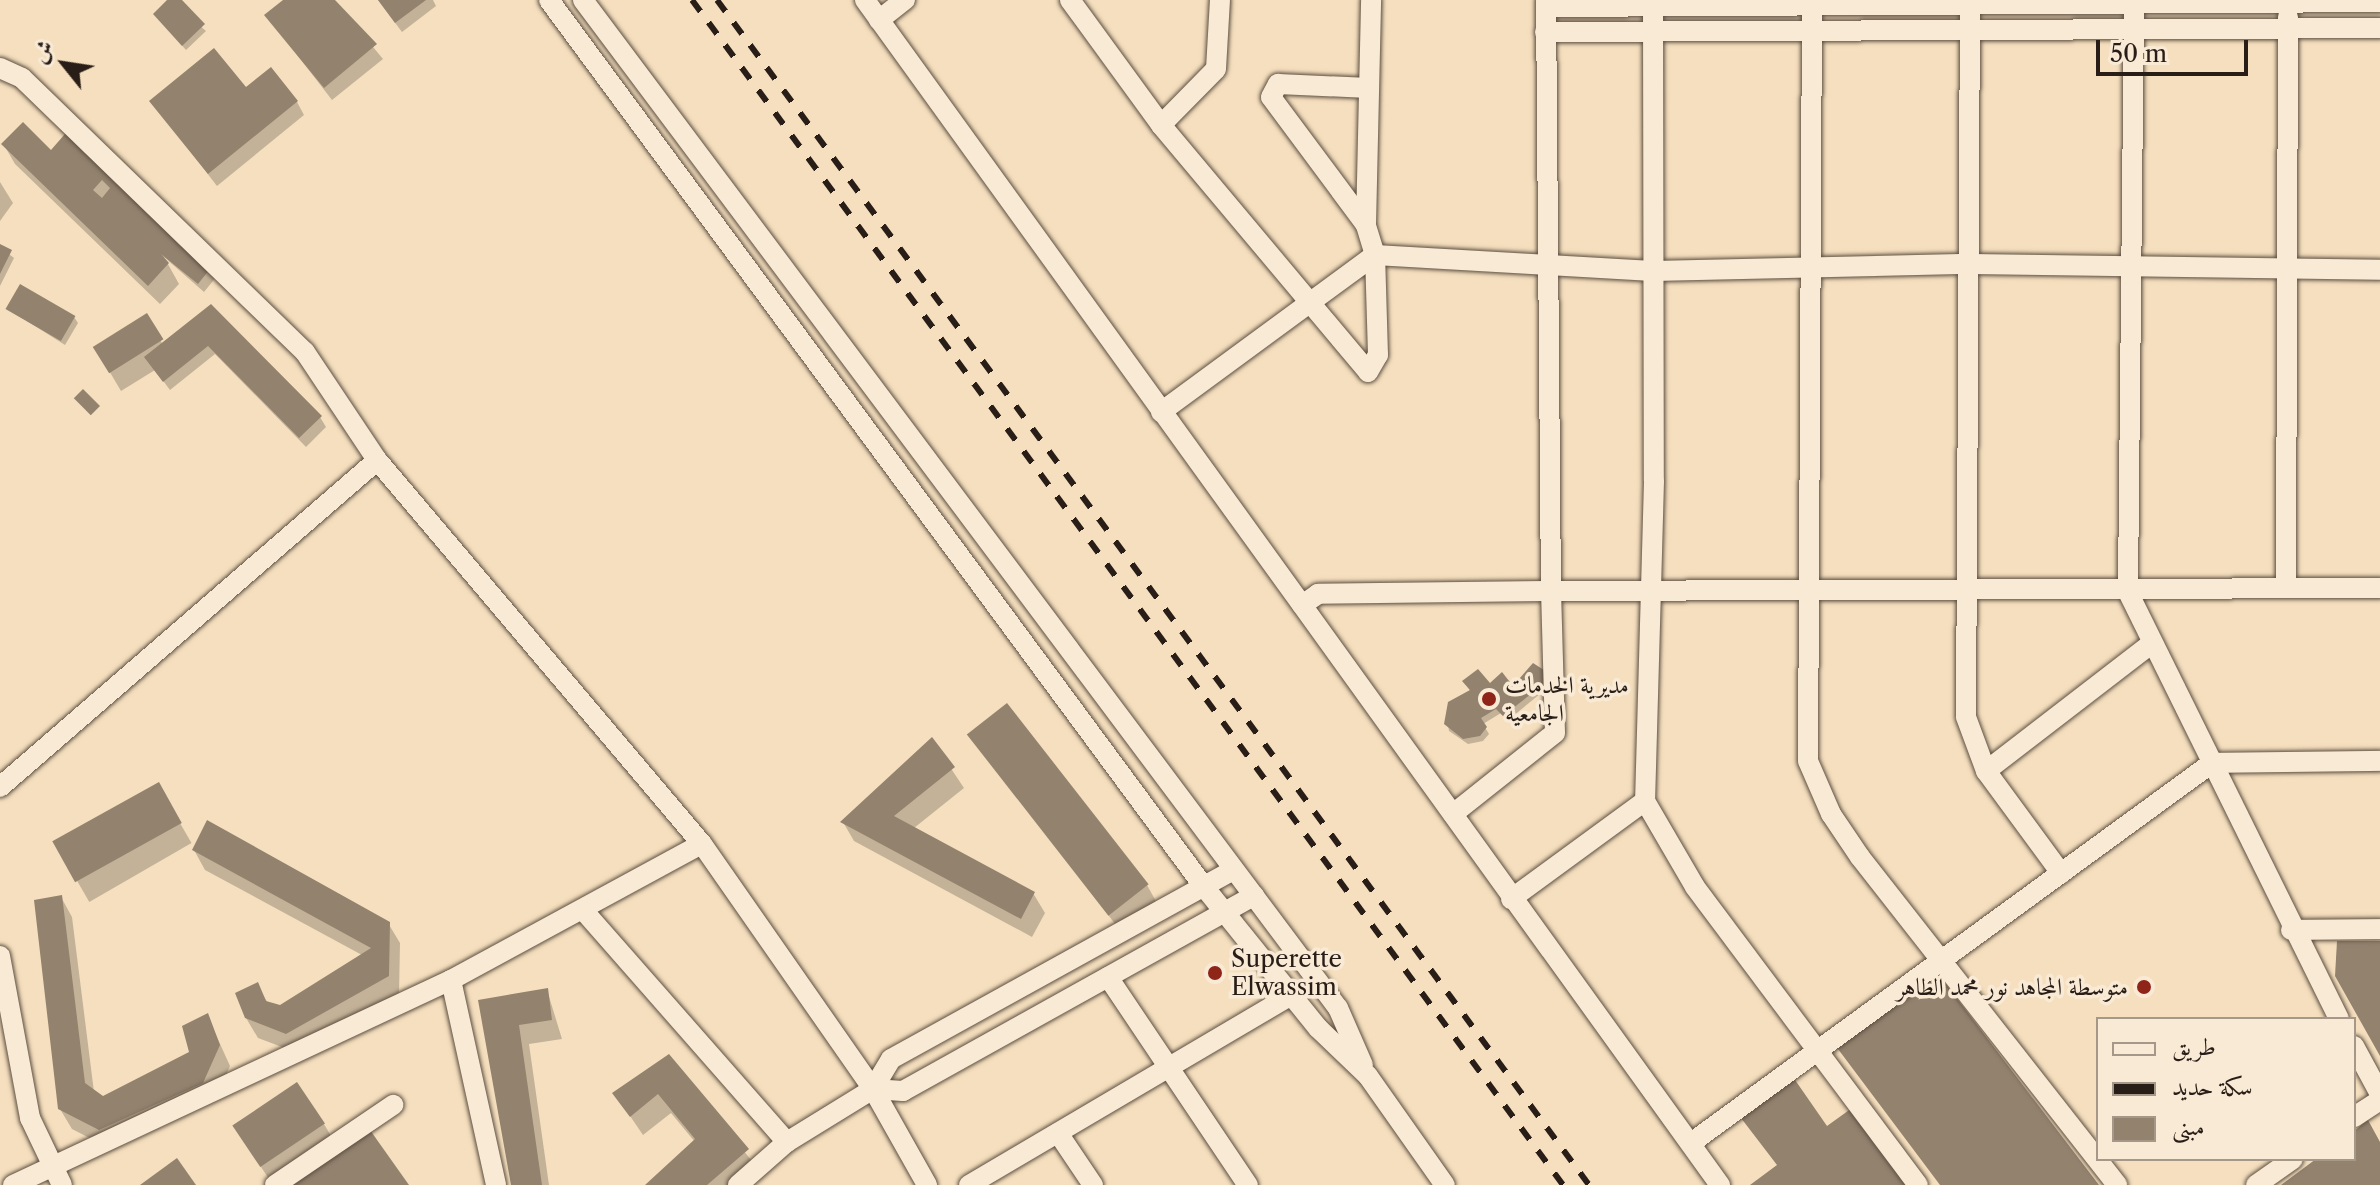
<!DOCTYPE html>
<meta charset="utf-8">
<style>
body{margin:0}
#map{position:relative;width:2380px;height:1185px;overflow:hidden;background:#f5dfbe;font-family:"Libre Caslon Text",Amiri,serif}
div>[style]{position:absolute}
[style*='--x']{left:calc(var(--x)*1px);top:calc(var(--y)*1px);width:calc(var(--w)*1px);rotate:calc(var(--a)*1deg)}
.shadow>*{inset:0;background:#0003;transform-origin:0 0}
.building>*{inset:0;background:#93826e;transform-origin:0 0}
.roads{filter:drop-shadow(0 0 2px #5c4e41) drop-shadow(0 0 2px #5c4e41)}
.minor>*{height:20px;margin:-10px;padding:0 10px;transform-origin:10px;border-radius:10px;background:#f8ead5}
.rail>*{height:6px;margin-top:-3px;transform-origin:0;background:repeating-linear-gradient(90deg,#291d17 0 14px,transparent 0 28px)}
.dots>*{width:22px;height:22px;translate:-50% -50%;box-sizing:border-box;border:4px solid #f8ead5;border-radius:50%}
span{translate:-50% -50%;white-space:nowrap;text-align:center;line-height:1.15;-webkit-text-stroke:7px #f8ead5;paint-order:stroke}
.poi-label{font-size:24px;color:#291d17}
.left{translate:0 -50%;text-align:left}
.right{translate:-100% -50%;text-align:right}
.legend{position:absolute;left:2096px;top:1017px;width:260px;height:144px;box-sizing:border-box;background:#f8ead5;border:2px solid #a59889;margin:0;padding:10px 14px;list-style:none;font-size:24px;color:#291d17}
.legend li{display:flex;align-items:center;gap:16px;height:40px}
.legend b{width:40px;border:2px solid #a59889}
.north{position:absolute;left:24px;top:24px;width:80px;height:80px;-webkit-text-stroke:6px #f8ead5;paint-order:stroke;rotate:300deg;font-size:22px;font-weight:700;line-height:32px;text-align:center;color:#291d17}
.north::after{content:'';display:block;margin:auto;width:28px;height:36px;background:#291d17;clip-path:polygon(50% 0,100% 100%,50% 72%,0 100%)}
.scale{position:absolute;left:2096px;top:40px;width:152px;height:36px;box-sizing:border-box;border:4px solid #291d17;border-top:0;padding-left:10px;font-size:24px;line-height:28px;white-space:nowrap;color:#291d17;-webkit-text-stroke:6px #f8ead5;paint-order:stroke}
</style>
<div id="map">
<div class="shadow">
<i style="clip-path:polygon(170px 0,206px 31px,186px 50px,155px 15px)"></i>
<i style="clip-path:polygon(286px 0,334px 0,383px 59px,332px 100px,267px 16px)"></i>
<i style="clip-path:polygon(378px 0,433px 0,436px 6px,402px 32px)"></i>
<i style="clip-path:polygon(152px 102px,297px 102px,304px 115px,217px 186px)"></i>
<i style="clip-path:polygon(71px 130px,221px 271px,204px 292px,164px 257px,179px 284px,160px 304px,15px 164px,4px 145px,51px 152px)"></i>
<i style="clip-path:polygon(0 182px,13px 203px,0 221px)"></i>
<i style="clip-path:polygon(0 247px,14px 258px,0 286px)"></i>
<i style="clip-path:polygon(211px 307px,320px 417px,326px 427px,306px 447px,215px 354px,170px 390px,155px 370px,121px 391px,95px 347px,147px 316px,163px 345px)"></i>
<i style="clip-path:polygon(8px 309px,74px 317px,78px 323px,65px 345px)"></i>
<i style="clip-path:polygon(1533px 666px,1551px 685px,1507px 721px,1501px 713px,1483px 724px,1489px 734px,1483px 741px,1468px 744px,1449px 731px,1446px 713px,1471px 692px,1464px 682px,1513px 689px)"></i>
<i style="clip-path:polygon(970px 734px,1147px 885px,1158px 905px,1122px 933px)"></i>
<i style="clip-path:polygon(932px 740px,964px 788px,914px 828px,1033px 893px,1045px 913px,1032px 937px,854px 841px,843px 822px)"></i>
<i style="left:158px;top:785px;width:67px;height:118px;rotate:60deg"></i>
<i style="clip-path:polygon(194px 850px,388px 923px,400px 943px,399px 995px,298px 1053px,258px 1038px,246px 1018px,257px 985px,268px 1003px,280px 1007px,362px 955px,205px 870px)"></i>
<i style="clip-path:polygon(61px 897px,72px 917px,94px 1092px,103px 1099px,191px 1054px,207px 1015px,230px 1066px,214px 1102px,111px 1149px,72px 1129px,60px 1109px)"></i>
<i style="clip-path:polygon(547px 990px,562px 1039px,529px 1044px,549px 1185px,513px 1185px,480px 1002px)"></i>
<i style="clip-path:polygon(669px 1057px,759px 1170px,741px 1185px,648px 1185px,695px 1142px,671px 1113px,643px 1135px,615px 1094px)"></i>
<i style="clip-path:polygon(324px 1124px,335px 1143px,273px 1185px,235px 1128px)"></i>
</div>
<div class="building">
<i style="clip-path:polygon(167px 0,182px 0,205px 24px,182px 46px,153px 14px)"></i>
<i style="clip-path:polygon(283px 0,335px 0,377px 44px,324px 88px,264px 15px)"></i>
<i style="clip-path:polygon(378px 0,426px 0,395px 23px)"></i>
<i style="clip-path:polygon(214px 48px,246px 87px,271px 67px,298px 101px,208px 174px,149px 101px)"></i>
<i style="clip-path:polygon(evenodd,23px 122px,51px 150px,71px 127px,217px 260px,198px 284px,161px 254px,169px 263px,148px 286px,1px 144px,23px 122px,102px 180px,110px 188px,102px 198px,93px 190px,102px 180px)"></i>
<i style="clip-path:polygon(0 244px,12px 250px,0 274px)"></i>
<i style="left:20px;top:284px;width:64px;height:29px;rotate:30deg"></i>
<i style="clip-path:polygon(211px 304px,322px 416px,299px 438px,208px 346px,163px 382px,144px 357px)"></i>
<i style="left:147px;top:313px;width:31px;height:64px;rotate:58deg"></i>
<i style="left:83px;top:389px;width:24px;height:13px;rotate:45deg"></i>
<i style="clip-path:polygon(1533px 663px,1547px 672px,1545px 683px,1503px 716px,1496px 709px,1481px 718px,1487px 727px,1480px 736px,1463px 739px,1444px 724px,1448px 702px,1470px 690px,1462px 681px,1478px 669px,1490px 683px,1502px 672px,1513px 686px)"></i>
<i style="left:1007px;top:703px;width:230px;height:51px;rotate:52deg"></i>
<i style="clip-path:polygon(932px 737px,955px 767px,894px 816px,1035px 892px,1021px 919px,840px 822px)"></i>
<i style="left:159px;top:782px;width:47px;height:122px;rotate:61deg"></i>
<i style="clip-path:polygon(207px 820px,390px 922px,389px 976px,286px 1034px,245px 1018px,235px 993px,258px 982px,266px 1001px,280px 1005px,371px 948px,192px 850px)"></i>
<i style="clip-path:polygon(62px 895px,85px 1083px,103px 1096px,189px 1052px,182px 1026px,208px 1013px,220px 1045px,203px 1083px,99px 1130px,58px 1109px,34px 900px)"></i>
<i style="clip-path:polygon(2337px 941px,2380px 941px,2380px 1056px,2335px 976px)"></i>
<i style="clip-path:polygon(1936px 971px,2099px 1185px,1940px 1185px,1835px 1045px)"></i>
<i style="clip-path:polygon(548px 988px,552px 1020px,519px 1025px,542px 1185px,511px 1185px,478px 1000px)"></i>
<i style="clip-path:polygon(669px 1054px,749px 1149px,707px 1185px,645px 1185px,695px 1139px,658px 1094px,630px 1117px,612px 1093px)"></i>
<i style="clip-path:polygon(1793px 1077px,1827px 1126px,1852px 1108px,1910px 1185px,1750px 1185px,1777px 1165px,1741px 1118px)"></i>
<i style="left:297px;top:1082px;width:50px;height:78px;rotate:56deg"></i>
<i style="clip-path:polygon(2368px 1120px,2380px 1142px,2380px 1185px,2281px 1185px,2316px 1159px,2354px 1159px,2354px 1131px)"></i>
<i style="clip-path:polygon(370px 1130px,409px 1185px,293px 1185px)"></i>
<i style="clip-path:polygon(177px 1158px,196px 1185px,140px 1185px)"></i>
</div>
<div class="roads">
<div class="minor">
<i style="--x:549;--y:0;--w:1104;--a:53.55"></i>
<i style="--x:1205;--y:888;--w:180;--a:51.1"></i>
<i style="--x:1318;--y:1028;--w:69;--a:43.8"></i>
<i style="--x:1368;--y:1076;--w:133;--a:54.8"></i>
<i style="--x:583;--y:0;--w:1259;--a:53.17"></i>
<i style="--x:1338;--y:1008;--w:62;--a:66.3"></i>
<i style="--x:865;--y:0;--w:746;--a:54.16"></i>
<i style="--x:1070;--y:0;--w:155;--a:53.9"></i>
<i style="--x:1161;--y:125;--w:322;--a:50"></i>
<i style="--x:1368;--y:372;--w:20;--a:-60"></i>
<i style="--x:1378;--y:355;--w:100;--a:-91.7"></i>
<i style="--x:1375;--y:255;--w:31;--a:-107"></i>
<i style="--x:1366;--y:225;--w:225;--a:-88.7"></i>
<i style="--x:1546;--y:0;--w:591;--a:89.52"></i>
<i style="--x:1551;--y:591;--w:233;--a:179.3"></i>
<i style="--x:1318;--y:594;--w:19;--a:145"></i>
<i style="--x:1302;--y:605;--w:715;--a:54.22"></i>
<i style="--x:1812;--y:4;--w:757;--a:90.3"></i>
<i style="--x:1808;--y:761;--w:58;--a:66.5"></i>
<i style="--x:1831;--y:814;--w:52;--a:56"></i>
<i style="--x:1860;--y:857;--w:417;--a:51.9"></i>
<i style="--x:1970;--y:4;--w:713;--a:90.32"></i>
<i style="--x:1966;--y:717;--w:58;--a:69.7"></i>
<i style="--x:1986;--y:771;--w:127;--a:53.7"></i>
<i style="--x:2134;--y:5;--w:587;--a:90.59"></i>
<i style="--x:2128;--y:592;--w:476;--a:63.7"></i>
<i style="--x:1546;--y:7;--w:834;--a:-0.34"></i>
<i style="--x:1653;--y:7;--w:474;--a:89.9"></i>
<i style="--x:1654;--y:481;--w:320;--a:91.6"></i>
<i style="--x:1645;--y:801;--w:99;--a:59.8"></i>
<i style="--x:1695;--y:887;--w:372;--a:53.2"></i>
<i style="--x:879;--y:20;--w:33;--a:-38"></i>
<i style="--x:1545;--y:32;--w:835;--a:-0.27"></i>
<i style="--x:0;--y:68;--w:24;--a:24"></i>
<i style="--x:22;--y:78;--w:394;--a:44.1"></i>
<i style="--x:305;--y:352;--w:130;--a:56.3"></i>
<i style="--x:377;--y:460;--w:503;--a:49.76"></i>
<i style="--x:702;--y:844;--w:299;--a:55.1"></i>
<i style="--x:873;--y:1089;--w:110;--a:60.6"></i>
<i style="--x:1161;--y:125;--w:78;--a:-45.5"></i>
<i style="--x:1216;--y:69;--w:69;--a:-86.7"></i>
<i style="--x:1366;--y:225;--w:159;--a:-126.6"></i>
<i style="--x:1271;--y:97;--w:15;--a:-62"></i>
<i style="--x:1278;--y:84;--w:91;--a:2.5"></i>
<i style="--x:1161;--y:412;--w:265;--a:-36.3"></i>
<i style="--x:1375;--y:255;--w:278;--a:3.3"></i>
<i style="--x:1653;--y:271;--w:318;--a:-1.3"></i>
<i style="--x:1971;--y:264;--w:409;--a:0.8"></i>
<i style="--x:2286;--y:587;--w:570;--a:-89.8"></i>
<i style="--x:1986;--y:771;--w:208;--a:-37.6"></i>
<i style="--x:0;--y:787;--w:499;--a:-40.9"></i>
<i style="--x:1453;--y:814;--w:130;--a:-38.5"></i>
<i style="--x:1555;--y:733;--w:142;--a:-91.6"></i>
<i style="--x:1551;--y:591;--w:829;--a:-0.21"></i>
<i style="--x:1511;--y:899;--w:166;--a:-36.2"></i>
<i style="--x:583;--y:910;--w:309;--a:48.7"></i>
<i style="--x:2291;--y:930;--w:89;--a:-0.6"></i>
<i style="--x:0;--y:956;--w:165;--a:79.5"></i>
<i style="--x:30;--y:1118;--w:74;--a:64.5"></i>
<i style="--x:1108;--y:977;--w:251;--a:56.1"></i>
<i style="--x:451;--y:980;--w:210;--a:77.6"></i>
<i style="--x:2354;--y:1046;--w:55;--a:61.6"></i>
<i style="--x:873;--y:1089;--w:30;--a:4"></i>
<i style="--x:903;--y:1091;--w:402;--a:-29.1"></i>
<i style="--x:2354;--y:1117;--w:31;--a:-33"></i>
<i style="--x:1058;--y:1133;--w:63;--a:56.1"></i>
<i style="--x:1691;--y:1143;--w:645;--a:-36.11"></i>
<i style="--x:2212;--y:763;--w:168;--a:-0.7"></i>
<i style="--x:13;--y:1185;--w:484;--a:-25.1"></i>
<i style="--x:451;--y:980;--w:285;--a:-28.5"></i>
<i style="--x:275;--y:1185;--w:143;--a:-34.1"></i>
<i style="--x:738;--y:1185;--w:65;--a:-41.3"></i>
<i style="--x:787;--y:1142;--w:101;--a:-31.6"></i>
<i style="--x:873;--y:1089;--w:35;--a:-59"></i>
<i style="--x:891;--y:1059;--w:391;--a:-28.9"></i>
<i style="--x:969;--y:1185;--w:373;--a:-30.5"></i>
<i style="--x:2256;--y:1185;--w:45;--a:-35.1"></i>
</div>
</div>
<div class="rail">
<i style="--x:692;--y:0;--w:1471;--a:53.68"></i>
<i style="--x:717;--y:0;--w:1471;--a:53.65"></i>
</div>
<div class="dots">
<i style="left:1489px;top:699px;background:#8f2418"></i>
<i style="left:1215px;top:973px;background:#8f2418"></i>
<i style="left:2144px;top:987px;background:#8f2418"></i>
</div>
<div class="poi-label">
<span class="left" style="left:1505px;top:699px">مديرية الخدمات<br>الجامعية</span>
<span class="left" style="left:1231px;top:973px">Superette<br>Elwassim</span>
<span class="right" style="left:2128px;top:987px">متوسطة المجاهد نور محمد الطاهر</span>
</div>
<ul class="legend">
<li><b style="height:10px;background:#f8ead5"></b>طريق</li>
<li><b style="height:10px;background:#291d17"></b>سكة حديد</li>
<li><b style="height:22px;background:#93826e"></b>مبنى</li>
</ul>
<div class="north">ش</div>
<div class="scale">50 m</div>
</div>
